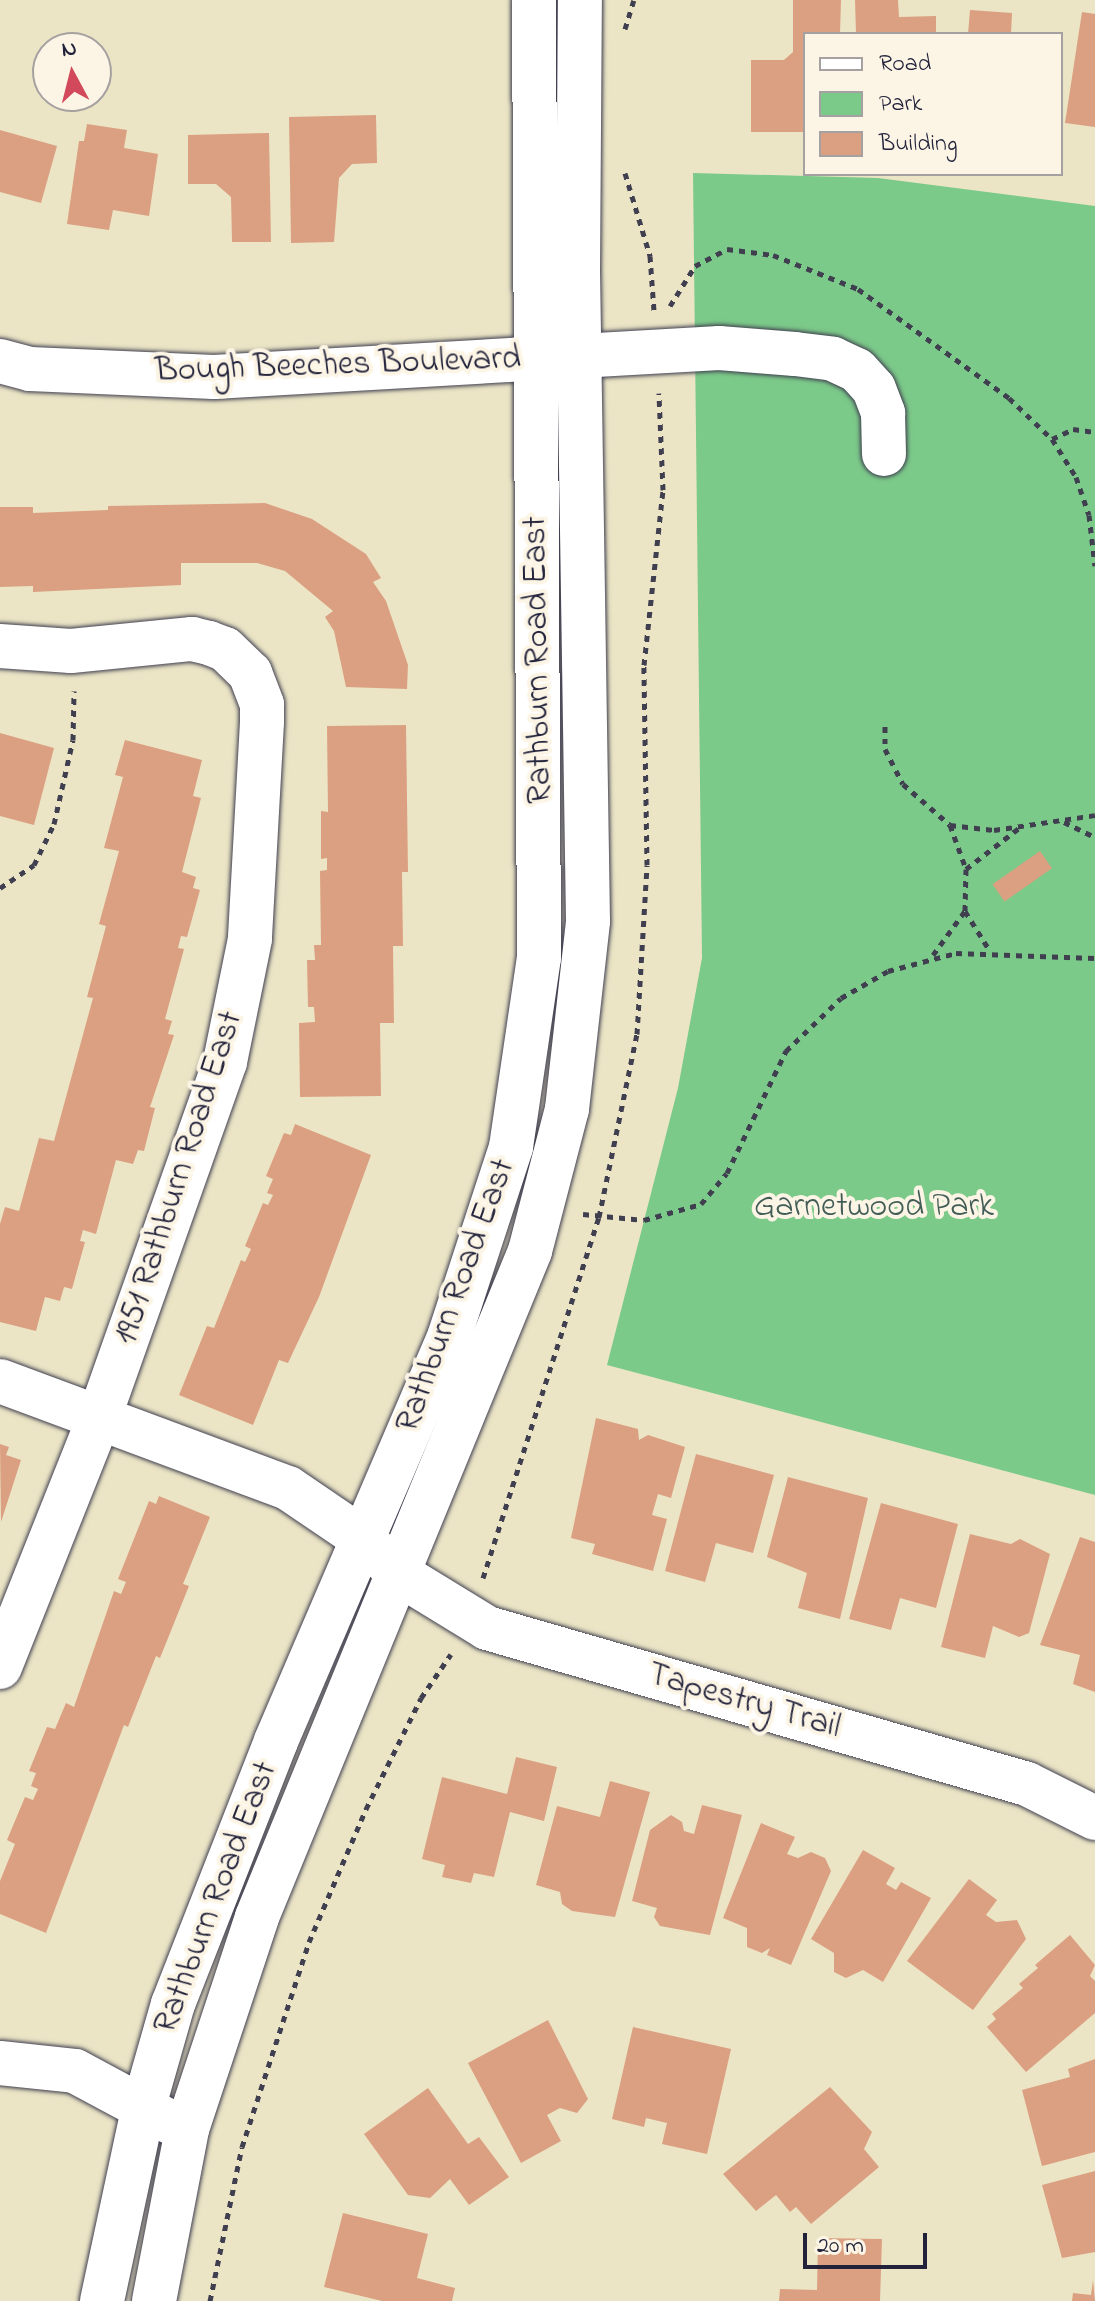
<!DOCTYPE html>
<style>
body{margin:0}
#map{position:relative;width:1095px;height:2301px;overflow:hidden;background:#ebe5c6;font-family:"Indie Flower",sans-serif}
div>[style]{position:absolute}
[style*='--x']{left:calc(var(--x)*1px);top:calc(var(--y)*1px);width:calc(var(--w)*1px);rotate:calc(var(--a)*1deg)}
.green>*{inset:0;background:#7cca8a}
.building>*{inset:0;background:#dba081;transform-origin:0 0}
.path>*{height:5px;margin-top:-2.5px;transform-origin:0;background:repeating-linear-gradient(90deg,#403f50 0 6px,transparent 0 12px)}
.roads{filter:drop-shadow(0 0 2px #403f50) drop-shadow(0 0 2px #403f50)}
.minor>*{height:44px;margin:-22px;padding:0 22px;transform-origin:22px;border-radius:22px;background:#fff}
span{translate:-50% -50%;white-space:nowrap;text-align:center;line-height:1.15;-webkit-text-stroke:8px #fcf5e5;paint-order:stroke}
.street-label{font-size:34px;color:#22223b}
.park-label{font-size:34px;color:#425d57}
.legend{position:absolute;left:803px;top:32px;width:260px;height:144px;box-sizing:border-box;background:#fcf5e5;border:2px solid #a5a1a1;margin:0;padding:10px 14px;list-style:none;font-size:24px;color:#22223b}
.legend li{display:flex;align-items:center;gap:16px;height:40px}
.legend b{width:40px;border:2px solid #a5a1a1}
.north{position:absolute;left:32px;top:32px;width:80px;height:80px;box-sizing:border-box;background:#fcf5e5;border:2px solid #a5a1a1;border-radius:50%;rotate:353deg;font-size:22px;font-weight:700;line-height:32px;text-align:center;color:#22223b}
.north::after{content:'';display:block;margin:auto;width:28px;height:36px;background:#d1495b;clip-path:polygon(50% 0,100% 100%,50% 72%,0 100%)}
.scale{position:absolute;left:803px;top:2233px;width:124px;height:36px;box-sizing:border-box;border:4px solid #22223b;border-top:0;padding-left:10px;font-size:24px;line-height:28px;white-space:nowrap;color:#22223b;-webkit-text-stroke:6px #fcf5e5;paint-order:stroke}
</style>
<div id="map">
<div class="green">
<i style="clip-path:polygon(693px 173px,878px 178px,1095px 206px,1095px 1495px,607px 1365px,678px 1088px,702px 958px)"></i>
</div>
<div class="building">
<i style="clip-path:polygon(793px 0,841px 0,840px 34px,805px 34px,805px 132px,751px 132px,751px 60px,784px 60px,793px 52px)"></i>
<i style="clip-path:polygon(855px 0,898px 0,899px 17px,936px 16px,936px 34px,856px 34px)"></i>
<i style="clip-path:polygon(970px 10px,1012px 13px,1011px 34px,968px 34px)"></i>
<i style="clip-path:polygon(1082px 12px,1095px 14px,1095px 127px,1065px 123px)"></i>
<i style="clip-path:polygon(376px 115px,377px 163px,352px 164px,339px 178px,334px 242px,291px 243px,289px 117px)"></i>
<i style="clip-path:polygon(87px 124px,127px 130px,124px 148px,158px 154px,149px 216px,113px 210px,109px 230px,67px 224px,79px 141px,84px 141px)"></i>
<i style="clip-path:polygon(0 130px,57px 146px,41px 203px,0 192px)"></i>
<i style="clip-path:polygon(269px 133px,271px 242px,232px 242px,231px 197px,216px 184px,188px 184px,188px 135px)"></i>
<i style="clip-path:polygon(265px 503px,312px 519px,366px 554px,381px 578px,373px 582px,386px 601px,408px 665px,407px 689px,346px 687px,334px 631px,325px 617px,333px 611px,285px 571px,257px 563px,181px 563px,181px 585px,33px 592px,33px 586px,0 587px,0 507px,33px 507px,33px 513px,108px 510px,108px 506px)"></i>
<i style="clip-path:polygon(406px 725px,408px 872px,402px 872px,403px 946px,393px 946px,394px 1023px,380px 1023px,381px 1096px,300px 1097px,299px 1023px,315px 1022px,314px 1007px,308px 1007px,307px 960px,315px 960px,314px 945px,321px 945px,320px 871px,327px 870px,327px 858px,321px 859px,321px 811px,328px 812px,327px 726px)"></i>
<i style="clip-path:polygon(0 733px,54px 748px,34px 825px,0 816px)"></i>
<i style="clip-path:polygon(125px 740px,202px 760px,193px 796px,201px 798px,182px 872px,196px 877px,193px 888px,200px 890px,187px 937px,181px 936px,178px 948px,184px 949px,165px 1019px,172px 1021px,168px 1034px,174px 1035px,150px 1107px,155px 1108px,144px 1151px,138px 1150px,133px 1164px,116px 1160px,96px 1234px,83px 1230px,80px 1241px,85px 1242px,72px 1289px,64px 1287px,60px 1301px,45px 1297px,36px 1331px,0 1322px,0 1224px,5px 1207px,19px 1211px,39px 1138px,54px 1141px,93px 998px,87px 997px,106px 926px,99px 924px,119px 851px,104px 848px,123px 777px,115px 775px)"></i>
<i style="left:1040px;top:851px;width:21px;height:58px;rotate:55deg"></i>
<i style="clip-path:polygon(295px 1124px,371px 1155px,319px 1297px,288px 1363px,279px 1360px,253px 1425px,179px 1395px,207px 1326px,214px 1328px,241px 1260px,245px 1262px,251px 1249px,245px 1246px,263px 1203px,268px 1205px,273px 1195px,267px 1193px,273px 1179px,266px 1176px,284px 1133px,291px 1135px)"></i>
<i style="clip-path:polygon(596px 1418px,638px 1429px,639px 1440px,648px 1435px,685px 1447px,671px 1498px,658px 1494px,652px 1515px,667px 1519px,653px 1571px,592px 1554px,595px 1544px,571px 1538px)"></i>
<i style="clip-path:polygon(0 1444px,9px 1447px,6px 1455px,21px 1460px,1px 1522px)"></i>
<i style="clip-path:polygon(696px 1454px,774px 1475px,753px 1553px,716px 1543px,705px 1582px,665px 1571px)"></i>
<i style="clip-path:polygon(788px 1477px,868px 1498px,840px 1619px,798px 1608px,807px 1573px,767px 1557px)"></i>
<i style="clip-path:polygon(159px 1496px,210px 1517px,183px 1584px,189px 1586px,160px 1658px,156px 1656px,128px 1727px,124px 1725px,46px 1933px,0 1914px,0 1881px,15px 1844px,7px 1840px,25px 1797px,33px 1800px,38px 1789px,31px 1786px,36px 1773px,29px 1771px,47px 1727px,55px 1729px,66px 1703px,74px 1707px,114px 1591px,121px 1594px,126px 1582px,118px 1579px,149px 1501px,156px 1504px)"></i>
<i style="clip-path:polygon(881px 1503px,958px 1524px,936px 1608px,900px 1598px,891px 1630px,849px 1619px)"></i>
<i style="clip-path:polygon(970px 1534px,1011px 1544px,1020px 1539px,1050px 1554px,1029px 1633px,1019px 1637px,993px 1626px,985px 1658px,941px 1647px)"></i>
<i style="clip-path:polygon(1080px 1537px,1095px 1542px,1095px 1692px,1073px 1684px,1080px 1655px,1040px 1645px)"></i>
<i style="clip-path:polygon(516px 1757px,557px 1767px,544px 1821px,510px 1812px,494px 1877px,474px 1873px,471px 1883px,442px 1877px,445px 1865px,422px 1859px,442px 1777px,507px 1794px)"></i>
<i style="clip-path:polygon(610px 1781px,650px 1792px,615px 1917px,572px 1911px,562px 1904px,560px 1892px,536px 1885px,557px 1806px,600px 1817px)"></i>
<i style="clip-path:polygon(702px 1805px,742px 1815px,710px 1935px,660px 1926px,654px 1917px,657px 1908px,632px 1901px,650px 1830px,671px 1815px,682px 1822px,684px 1831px,694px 1834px)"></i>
<i style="clip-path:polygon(761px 1823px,795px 1837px,787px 1854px,798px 1858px,811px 1852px,825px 1858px,831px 1871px,791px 1965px,767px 1955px,770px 1948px,762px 1953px,747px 1947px,747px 1928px,723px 1918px)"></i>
<i style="clip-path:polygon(863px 1850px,895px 1868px,886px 1884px,896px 1890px,901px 1882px,931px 1898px,883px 1982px,863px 1970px,846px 1978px,834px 1972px,834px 1953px,811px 1939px)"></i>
<i style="clip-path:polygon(969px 1879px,997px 1900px,986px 1915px,996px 1922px,1017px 1920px,1026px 1939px,973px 2010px,907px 1961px)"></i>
<i style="clip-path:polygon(1070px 1935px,1095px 1965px,1090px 1976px,1095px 1981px,1095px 2013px,1026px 2072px,987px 2027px,996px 2019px,992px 2014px,1023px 1988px,1019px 1984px,1038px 1968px,1035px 1965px)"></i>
<i style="clip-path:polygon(548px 2020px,588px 2099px,577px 2113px,560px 2108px,547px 2115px,561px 2141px,521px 2163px,468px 2063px)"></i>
<i style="clip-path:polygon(633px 2027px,731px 2049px,707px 2154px,662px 2144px,667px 2123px,646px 2118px,644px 2127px,612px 2119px)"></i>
<i style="clip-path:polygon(1095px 2059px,1095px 2152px,1042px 2166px,1022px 2090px,1070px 2077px,1068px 2069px)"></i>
<i style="clip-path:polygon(830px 2087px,872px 2132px,864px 2149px,879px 2167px,811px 2224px,796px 2207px,790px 2212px,776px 2195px,756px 2211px,723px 2174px)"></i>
<i style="clip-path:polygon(428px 2088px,468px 2144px,479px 2137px,509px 2177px,469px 2205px,450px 2179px,430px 2198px,408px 2195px,364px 2134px)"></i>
<i style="clip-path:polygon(1095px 2171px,1095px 2252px,1062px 2258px,1042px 2185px)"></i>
<i style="clip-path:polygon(343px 2213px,428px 2234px,417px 2278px,455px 2288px,452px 2301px,382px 2301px,324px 2287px)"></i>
<i style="clip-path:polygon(818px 2238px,882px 2239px,880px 2301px,779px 2301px,780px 2289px,817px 2290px)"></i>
<i style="clip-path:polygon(1093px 2280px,1095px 2301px,1072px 2301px,1073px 2293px,1091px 2295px)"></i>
</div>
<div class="path">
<i style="--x:625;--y:29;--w:30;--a:-73"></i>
<i style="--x:625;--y:173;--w:87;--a:73.2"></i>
<i style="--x:650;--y:256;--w:55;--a:85.8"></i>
<i style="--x:670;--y:306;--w:47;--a:-58"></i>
<i style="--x:695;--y:266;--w:36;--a:-28"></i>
<i style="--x:727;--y:249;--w:46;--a:7.4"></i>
<i style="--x:773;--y:255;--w:92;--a:21.8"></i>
<i style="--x:858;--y:289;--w:186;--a:35.8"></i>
<i style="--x:1009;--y:398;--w:59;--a:43.6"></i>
<i style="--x:1052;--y:439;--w:45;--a:57.7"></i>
<i style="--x:1076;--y:477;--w:40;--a:71.1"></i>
<i style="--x:1089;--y:515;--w:51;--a:83.3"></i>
<i style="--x:1052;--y:439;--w:23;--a:-25"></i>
<i style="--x:1073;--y:429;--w:22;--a:8"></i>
<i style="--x:885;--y:726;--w:23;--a:90"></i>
<i style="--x:885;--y:749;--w:39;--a:63"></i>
<i style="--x:903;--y:784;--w:62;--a:41.1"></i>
<i style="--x:950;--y:825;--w:47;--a:70"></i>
<i style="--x:966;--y:869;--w:42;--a:91.4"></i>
<i style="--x:965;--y:911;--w:47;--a:58"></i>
<i style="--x:1064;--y:822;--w:34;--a:26"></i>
<i style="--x:950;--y:825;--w:44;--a:6.5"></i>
<i style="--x:994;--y:830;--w:102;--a:-8.4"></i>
<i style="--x:966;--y:869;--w:67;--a:-37.7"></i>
<i style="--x:0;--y:888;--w:41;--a:-34.1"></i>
<i style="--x:34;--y:865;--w:46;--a:-64"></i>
<i style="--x:54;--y:824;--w:86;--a:-77.3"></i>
<i style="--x:73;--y:740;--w:49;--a:-88.8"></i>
<i style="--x:933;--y:955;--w:54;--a:-54"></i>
<i style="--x:583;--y:1214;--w:61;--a:5.6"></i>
<i style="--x:644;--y:1220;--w:59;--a:-15.7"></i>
<i style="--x:701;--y:1204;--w:40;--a:-50"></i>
<i style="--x:727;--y:1173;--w:136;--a:-64.2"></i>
<i style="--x:786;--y:1051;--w:76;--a:-43.9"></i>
<i style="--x:841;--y:998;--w:54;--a:-29.9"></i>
<i style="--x:888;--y:971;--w:70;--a:-14.8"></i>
<i style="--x:956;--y:953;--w:139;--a:2.1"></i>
<i style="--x:483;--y:1578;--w:379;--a:-72.2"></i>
<i style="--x:599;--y:1217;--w:187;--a:-78.3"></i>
<i style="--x:637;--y:1034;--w:169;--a:-86.6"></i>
<i style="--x:647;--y:865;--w:200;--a:-90.9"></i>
<i style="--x:644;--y:665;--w:176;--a:-83.8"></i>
<i style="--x:663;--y:490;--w:97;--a:-92.4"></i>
<i style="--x:210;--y:2301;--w:157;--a:-78.3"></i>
<i style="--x:242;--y:2147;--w:216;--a:-71.9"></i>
<i style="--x:309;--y:1942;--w:145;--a:-66.8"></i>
<i style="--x:366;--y:1809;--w:124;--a:-63.6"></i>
<i style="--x:421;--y:1698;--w:53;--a:-55.7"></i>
</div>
<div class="roads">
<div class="minor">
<i style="--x:0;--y:361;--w:31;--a:15"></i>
<i style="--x:30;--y:369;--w:184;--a:2.5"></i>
<i style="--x:214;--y:377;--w:506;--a:-3.29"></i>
<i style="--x:719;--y:348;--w:76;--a:4.5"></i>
<i style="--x:795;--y:354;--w:38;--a:7"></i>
<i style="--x:833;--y:359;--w:26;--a:25"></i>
<i style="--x:857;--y:370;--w:25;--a:48"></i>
<i style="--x:874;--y:389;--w:26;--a:69"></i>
<i style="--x:883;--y:413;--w:41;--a:88.6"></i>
<i style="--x:0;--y:646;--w:71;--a:4"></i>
<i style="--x:71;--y:651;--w:122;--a:-5.7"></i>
<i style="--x:192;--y:639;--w:17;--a:13"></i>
<i style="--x:209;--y:643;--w:17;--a:21"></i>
<i style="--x:225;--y:649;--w:35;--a:44"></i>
<i style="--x:250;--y:673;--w:34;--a:69"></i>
<i style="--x:262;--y:705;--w:17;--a:90"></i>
<i style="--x:262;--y:722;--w:217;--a:93.2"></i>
<i style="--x:250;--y:939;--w:126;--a:101.5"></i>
<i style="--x:225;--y:1062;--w:378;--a:109.5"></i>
<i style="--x:99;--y:1418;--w:268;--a:111.7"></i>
<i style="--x:0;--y:1381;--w:307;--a:20.4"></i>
<i style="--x:288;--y:1488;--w:91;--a:34.2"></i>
<i style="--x:363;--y:1539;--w:50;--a:44.2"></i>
<i style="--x:399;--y:1574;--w:103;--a:31.5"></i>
<i style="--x:487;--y:1628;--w:562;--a:16.11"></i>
<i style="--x:1027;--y:1784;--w:76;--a:26.6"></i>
<i style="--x:0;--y:2063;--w:75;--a:6.1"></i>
<i style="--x:75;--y:2071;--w:108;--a:28.2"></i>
<i style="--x:102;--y:2301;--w:196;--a:-77.9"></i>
<i style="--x:143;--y:2109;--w:109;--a:-74.1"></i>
<i style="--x:173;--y:2004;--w:282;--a:-68.6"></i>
<i style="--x:276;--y:1741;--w:439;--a:-66.8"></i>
<i style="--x:449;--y:1337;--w:200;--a:-71.9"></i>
<i style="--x:511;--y:1147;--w:191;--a:-81.6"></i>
<i style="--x:539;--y:958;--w:958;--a:-90.3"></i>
<i style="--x:154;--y:2301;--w:175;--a:-79.1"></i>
<i style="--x:187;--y:2129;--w:223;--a:-71.7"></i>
<i style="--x:257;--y:1917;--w:720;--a:-67.71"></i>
<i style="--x:530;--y:1251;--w:147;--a:-75.4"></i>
<i style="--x:567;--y:1109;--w:189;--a:-83.6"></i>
<i style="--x:588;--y:921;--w:650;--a:-90.88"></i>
<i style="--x:578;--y:271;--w:271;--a:-89.6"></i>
</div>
</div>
<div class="street-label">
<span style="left:338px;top:366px;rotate:-2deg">Bough Beeches Boulevard</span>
<span style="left:539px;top:660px;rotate:-91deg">Rathburn Road East</span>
<span style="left:180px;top:1178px;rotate:-72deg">1951 Rathburn Road East</span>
<span style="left:457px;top:1296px;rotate:-70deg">Rathburn Road East</span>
<span style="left:744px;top:1702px;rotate:16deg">Tapestry Trail</span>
<span style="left:217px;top:1898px;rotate:-69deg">Rathburn Road East</span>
</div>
<div class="park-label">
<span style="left:874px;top:1208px">Garnetwood Park</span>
</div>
<ul class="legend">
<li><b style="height:10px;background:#fff"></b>Road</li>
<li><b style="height:22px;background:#7cca8a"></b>Park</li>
<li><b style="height:22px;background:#dba081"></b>Building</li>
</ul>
<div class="north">N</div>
<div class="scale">20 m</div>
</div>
